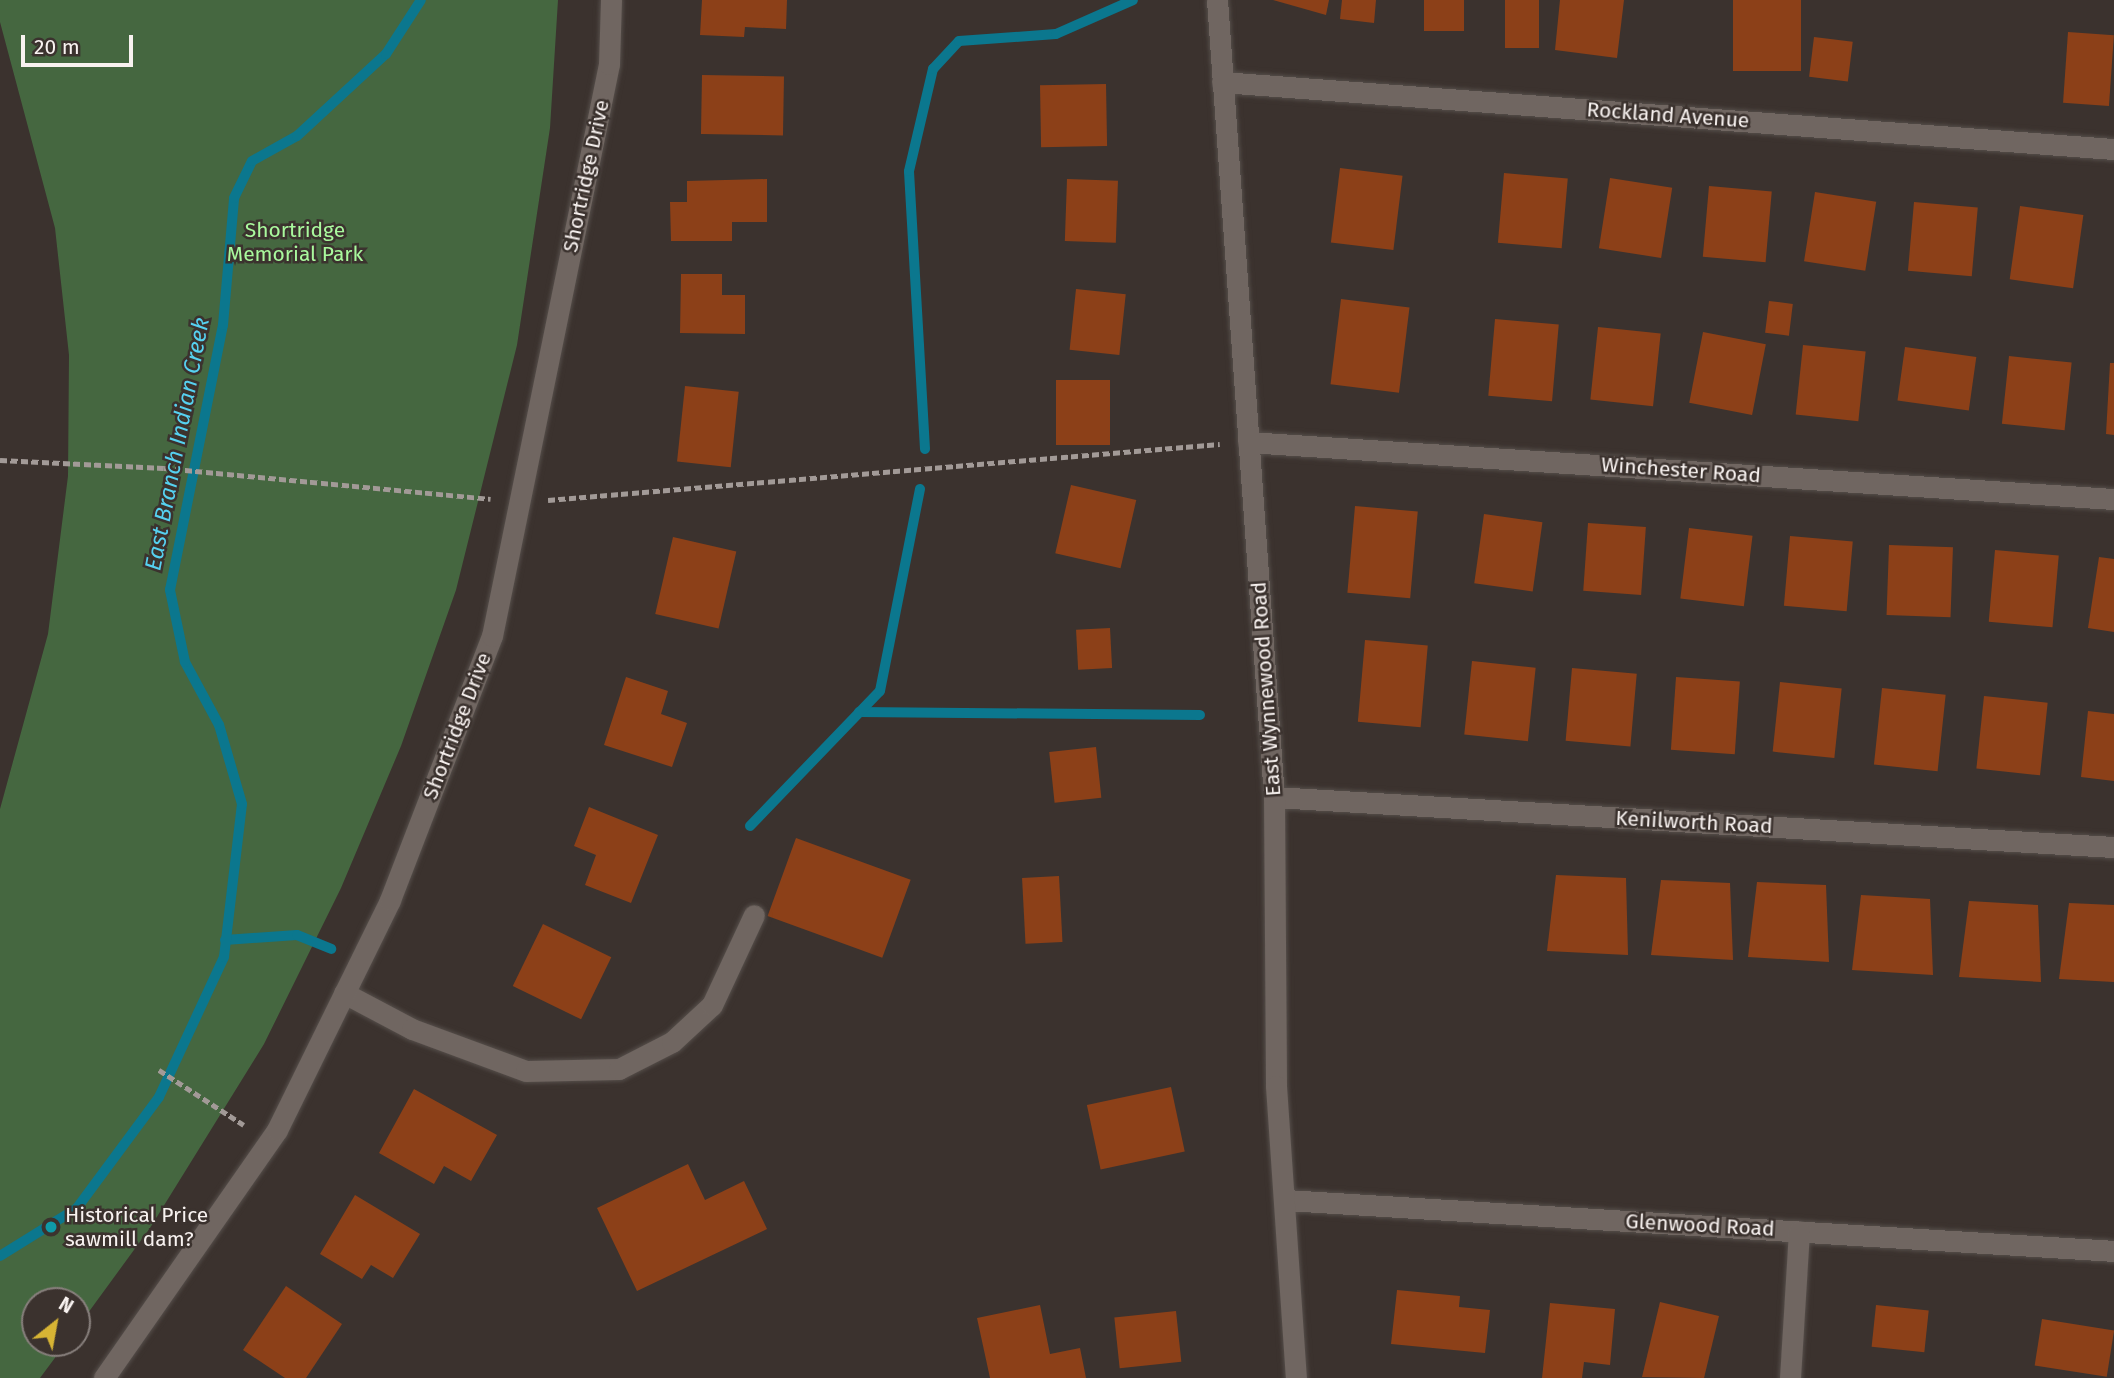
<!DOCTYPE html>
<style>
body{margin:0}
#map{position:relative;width:2114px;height:1378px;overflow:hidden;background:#3b322e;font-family:"Fira Sans",sans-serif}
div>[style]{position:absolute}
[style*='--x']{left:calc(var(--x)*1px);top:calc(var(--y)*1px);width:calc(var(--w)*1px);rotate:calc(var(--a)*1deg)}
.green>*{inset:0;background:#456740}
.stream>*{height:10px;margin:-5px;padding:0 5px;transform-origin:5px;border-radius:5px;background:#0b778e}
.building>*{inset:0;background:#8c4018;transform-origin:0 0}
.path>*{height:4.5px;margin-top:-2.25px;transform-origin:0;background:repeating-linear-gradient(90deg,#a29a97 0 7px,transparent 0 10.5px)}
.roads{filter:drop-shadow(0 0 2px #554e4a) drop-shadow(0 0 2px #554e4a)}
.lane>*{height:21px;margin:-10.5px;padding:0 10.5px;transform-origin:10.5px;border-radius:10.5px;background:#706661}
.street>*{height:21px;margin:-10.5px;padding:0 10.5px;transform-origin:10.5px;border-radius:10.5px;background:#706661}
.secondary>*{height:21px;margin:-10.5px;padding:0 10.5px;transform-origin:10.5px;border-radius:10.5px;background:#706661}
.dots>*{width:19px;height:19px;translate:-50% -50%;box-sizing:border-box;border:4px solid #3b322e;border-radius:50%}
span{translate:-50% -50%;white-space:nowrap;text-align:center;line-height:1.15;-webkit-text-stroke:5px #3b322e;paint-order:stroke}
.street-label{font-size:21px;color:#f8f2f0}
.park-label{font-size:21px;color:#a9f99d}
.poi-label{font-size:21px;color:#f8f2f0}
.left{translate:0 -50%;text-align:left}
.water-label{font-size:23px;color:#56d1f0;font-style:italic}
.north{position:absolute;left:21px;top:1287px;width:70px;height:70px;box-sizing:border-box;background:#3b322e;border:2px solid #877f7c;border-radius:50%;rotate:31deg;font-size:19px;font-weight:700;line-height:28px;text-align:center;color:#f8f2f0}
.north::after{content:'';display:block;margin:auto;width:24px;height:32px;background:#d7b434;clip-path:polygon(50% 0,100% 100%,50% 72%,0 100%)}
.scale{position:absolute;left:21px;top:35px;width:112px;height:32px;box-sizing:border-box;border:4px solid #f8f2f0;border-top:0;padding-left:9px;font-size:21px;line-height:24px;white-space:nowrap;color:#f8f2f0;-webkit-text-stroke:5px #3b322e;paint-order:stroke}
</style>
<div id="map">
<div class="green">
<i style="clip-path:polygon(0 0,558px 0,550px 128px,517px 345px,456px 590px,401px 746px,341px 888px,264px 1044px,150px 1228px,77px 1328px,77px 1301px,35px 1301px,35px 1343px,66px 1343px,40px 1378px,0 1378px,0 809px,48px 634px,68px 476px,69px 355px,55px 228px,0 22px)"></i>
</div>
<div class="stream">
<i style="--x:925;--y:449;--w:278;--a:-93.3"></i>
<i style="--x:909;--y:171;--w:105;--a:-76.8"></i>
<i style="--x:933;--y:69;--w:38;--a:-47"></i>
<i style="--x:959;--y:41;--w:97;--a:-4.1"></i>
<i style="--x:1056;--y:34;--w:84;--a:-23.8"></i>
<i style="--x:859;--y:712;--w:341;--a:0.5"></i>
<i style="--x:750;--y:826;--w:187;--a:-46.1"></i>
<i style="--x:880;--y:691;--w:206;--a:-78.8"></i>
<i style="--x:225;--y:940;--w:72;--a:-4"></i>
<i style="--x:297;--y:935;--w:37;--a:22"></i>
<i style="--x:0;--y:1256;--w:91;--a:-31.9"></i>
<i style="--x:77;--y:1208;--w:138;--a:-53.5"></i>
<i style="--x:159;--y:1097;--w:154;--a:-65.1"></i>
<i style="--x:224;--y:957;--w:154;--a:-83.3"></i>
<i style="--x:242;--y:804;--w:82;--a:-106.2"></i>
<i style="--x:219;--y:725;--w:72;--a:-118.4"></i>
<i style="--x:185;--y:662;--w:74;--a:-101.8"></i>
<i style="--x:170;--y:590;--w:270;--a:-78.7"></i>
<i style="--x:223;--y:325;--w:127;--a:-85"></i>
<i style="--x:234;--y:198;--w:41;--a:-64.1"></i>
<i style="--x:252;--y:161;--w:51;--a:-29.1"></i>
<i style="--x:297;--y:136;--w:121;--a:-42.7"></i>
<i style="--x:386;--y:54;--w:64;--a:-57.1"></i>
</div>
<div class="building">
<i style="clip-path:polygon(702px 0,787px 0,786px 29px,745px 27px,744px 37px,700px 35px)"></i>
<i style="clip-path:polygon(1273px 0,1329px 0,1326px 15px)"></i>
<i style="clip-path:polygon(1342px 0,1376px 0,1374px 23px,1340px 19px)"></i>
<i style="left:1424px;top:0;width:40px;height:31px"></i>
<i style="left:1505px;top:0;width:34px;height:48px"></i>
<i style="clip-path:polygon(1560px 0,1624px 0,1617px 58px,1555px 50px)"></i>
<i style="left:1733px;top:0;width:68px;height:71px"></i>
<i style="left:2068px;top:32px;width:46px;height:71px;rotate:4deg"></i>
<i style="left:1814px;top:37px;width:39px;height:40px;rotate:7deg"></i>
<i style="left:702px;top:75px;width:82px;height:59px;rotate:1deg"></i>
<i style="left:1106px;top:84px;width:62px;height:66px;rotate:89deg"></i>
<i style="left:1340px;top:168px;width:63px;height:75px;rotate:7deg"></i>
<i style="left:1504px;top:173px;width:64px;height:70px;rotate:5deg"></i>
<i style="left:1610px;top:178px;width:63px;height:71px;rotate:9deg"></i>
<i style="clip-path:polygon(767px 179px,767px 222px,732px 222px,732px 241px,671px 241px,670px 202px,687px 202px,687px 181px)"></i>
<i style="left:1067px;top:179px;width:51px;height:62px;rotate:2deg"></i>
<i style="left:1709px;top:186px;width:63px;height:71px;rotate:5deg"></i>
<i style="left:1815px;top:192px;width:62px;height:70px;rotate:9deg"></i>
<i style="left:1914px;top:202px;width:64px;height:69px;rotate:5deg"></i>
<i style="left:2020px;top:206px;width:64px;height:74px;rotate:8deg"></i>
<i style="clip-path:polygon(681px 274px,722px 274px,722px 295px,745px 295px,745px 334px,680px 333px)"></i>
<i style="left:1076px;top:289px;width:50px;height:61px;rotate:6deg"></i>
<i style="left:1341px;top:299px;width:69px;height:86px;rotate:7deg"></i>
<i style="left:1769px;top:301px;width:24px;height:32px;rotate:7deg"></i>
<i style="left:1495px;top:319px;width:64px;height:77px;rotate:5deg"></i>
<i style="left:1598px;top:327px;width:63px;height:73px;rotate:6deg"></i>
<i style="left:1703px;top:332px;width:64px;height:72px;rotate:11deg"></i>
<i style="left:1803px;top:345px;width:63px;height:70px;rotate:6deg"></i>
<i style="left:1905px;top:347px;width:72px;height:54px;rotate:8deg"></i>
<i style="left:2009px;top:356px;width:63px;height:68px;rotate:6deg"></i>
<i style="clip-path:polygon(2110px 363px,2114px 363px,2114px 435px,2106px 434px)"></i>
<i style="left:1056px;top:380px;width:54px;height:65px"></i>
<i style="left:685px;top:386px;width:54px;height:76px;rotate:6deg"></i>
<i style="left:1071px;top:485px;width:67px;height:70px;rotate:13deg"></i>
<i style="left:1355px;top:506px;width:63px;height:87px;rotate:5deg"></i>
<i style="left:1484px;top:514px;width:59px;height:70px;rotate:8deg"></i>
<i style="left:1588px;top:523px;width:58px;height:68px;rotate:4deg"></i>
<i style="left:1689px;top:528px;width:64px;height:71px;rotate:7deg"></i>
<i style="left:1790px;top:536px;width:63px;height:70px;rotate:5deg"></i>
<i style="left:673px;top:537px;width:65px;height:79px;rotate:13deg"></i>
<i style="left:1889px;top:545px;width:64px;height:70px;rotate:2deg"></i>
<i style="left:1995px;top:550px;width:64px;height:72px;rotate:5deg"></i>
<i style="clip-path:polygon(2099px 557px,2114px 559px,2114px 632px,2088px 628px)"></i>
<i style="left:1110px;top:628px;width:40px;height:34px;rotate:87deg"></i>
<i style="left:1365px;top:640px;width:63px;height:82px;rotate:5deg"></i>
<i style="left:1472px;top:661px;width:64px;height:74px;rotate:6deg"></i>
<i style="left:1572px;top:668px;width:65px;height:73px;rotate:5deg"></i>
<i style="clip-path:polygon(626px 677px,668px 691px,661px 714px,687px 723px,672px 767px,604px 745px)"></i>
<i style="left:1676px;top:677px;width:64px;height:73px;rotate:4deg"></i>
<i style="left:1780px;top:682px;width:62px;height:70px;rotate:6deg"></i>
<i style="left:1882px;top:688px;width:64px;height:77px;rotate:6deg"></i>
<i style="left:1984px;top:696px;width:64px;height:73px;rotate:6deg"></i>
<i style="clip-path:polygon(2088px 711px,2114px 714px,2114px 781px,2081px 777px)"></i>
<i style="left:1096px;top:747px;width:51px;height:47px;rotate:84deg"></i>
<i style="clip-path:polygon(589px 807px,658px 835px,631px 903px,585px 885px,596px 855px,574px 846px)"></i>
<i style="left:796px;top:838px;width:122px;height:83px;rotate:20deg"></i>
<i style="clip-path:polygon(1556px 875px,1626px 878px,1628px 955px,1547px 951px)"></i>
<i style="left:1059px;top:876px;width:66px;height:37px;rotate:87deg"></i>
<i style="clip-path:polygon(1661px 880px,1730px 883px,1733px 960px,1651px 955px)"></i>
<i style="clip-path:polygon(1757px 882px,1826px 885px,1829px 962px,1748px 957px)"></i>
<i style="clip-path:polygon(1861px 895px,1930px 899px,1933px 975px,1852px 970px)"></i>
<i style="clip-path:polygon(1969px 901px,2038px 905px,2041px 982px,1959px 977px)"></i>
<i style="clip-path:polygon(2069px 903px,2114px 905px,2114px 982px,2059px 979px)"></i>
<i style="left:543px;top:924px;width:76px;height:69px;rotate:26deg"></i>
<i style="left:1171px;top:1087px;width:66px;height:86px;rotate:78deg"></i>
<i style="clip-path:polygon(414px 1089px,497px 1135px,471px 1181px,444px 1166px,434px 1184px,379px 1153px)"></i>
<i style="clip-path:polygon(688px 1164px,705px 1200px,744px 1181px,767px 1229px,637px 1291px,597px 1208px)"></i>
<i style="clip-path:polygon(355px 1195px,420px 1234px,393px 1278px,371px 1265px,362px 1279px,320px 1254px)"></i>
<i style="clip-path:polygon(286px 1286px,342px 1324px,306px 1378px,285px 1378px,243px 1350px)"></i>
<i style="clip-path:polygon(1397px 1290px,1460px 1296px,1459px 1307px,1490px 1310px,1485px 1353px,1391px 1344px)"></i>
<i style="clip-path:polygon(1660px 1302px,1719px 1316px,1704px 1378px,1642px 1377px)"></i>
<i style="clip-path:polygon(1550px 1303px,1615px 1309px,1610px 1365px,1584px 1362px,1582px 1378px,1542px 1378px)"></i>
<i style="clip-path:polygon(1040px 1305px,1050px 1354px,1080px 1348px,1086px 1378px,990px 1378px,977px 1318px)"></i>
<i style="left:1876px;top:1305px;width:53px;height:42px;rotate:6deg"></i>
<i style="left:1176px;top:1311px;width:51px;height:62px;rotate:84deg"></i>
<i style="left:2042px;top:1319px;width:73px;height:47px;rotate:9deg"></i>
</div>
<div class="path">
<i style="--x:0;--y:460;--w:164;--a:2.8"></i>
<i style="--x:164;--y:468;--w:328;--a:5.4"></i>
<i style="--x:548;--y:500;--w:674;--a:-4.76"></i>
<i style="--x:159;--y:1070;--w:101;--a:32.9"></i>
</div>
<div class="roads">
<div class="lane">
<i style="--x:344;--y:993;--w:77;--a:27.9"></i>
<i style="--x:412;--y:1029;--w:121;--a:20.2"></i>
<i style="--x:526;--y:1071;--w:93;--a:-1.2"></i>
<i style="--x:619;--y:1069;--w:59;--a:-27"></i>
<i style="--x:672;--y:1042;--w:54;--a:-42.8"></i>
<i style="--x:712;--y:1005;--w:99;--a:-65"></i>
</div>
<div class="street">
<i style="--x:1222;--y:82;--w:895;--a:4.3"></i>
<i style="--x:1248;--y:442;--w:868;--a:3.77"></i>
<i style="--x:1274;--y:797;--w:841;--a:3.41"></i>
<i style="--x:1286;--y:1200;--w:830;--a:3.52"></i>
<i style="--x:104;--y:1378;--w:302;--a:-55.1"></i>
<i style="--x:277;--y:1130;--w:256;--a:-63.8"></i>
<i style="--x:390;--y:900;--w:283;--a:-68.9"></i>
<i style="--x:492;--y:636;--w:584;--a:-78.44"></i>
<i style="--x:609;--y:64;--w:64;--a:-88.2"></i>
<i style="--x:1790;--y:1378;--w:147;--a:-86.5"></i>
</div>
<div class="secondary">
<i style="--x:1217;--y:0;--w:799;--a:85.91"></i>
<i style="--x:1274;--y:797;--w:289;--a:89.6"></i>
<i style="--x:1276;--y:1086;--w:293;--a:86.1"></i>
</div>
</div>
<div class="dots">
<i style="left:51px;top:1227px;background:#0f9aa8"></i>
</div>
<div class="street-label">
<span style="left:1668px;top:115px;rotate:4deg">Rockland Avenue</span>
<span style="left:586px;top:176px;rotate:-78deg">Shortridge Drive</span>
<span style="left:1681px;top:470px;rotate:4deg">Winchester Road</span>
<span style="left:1266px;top:689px;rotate:-94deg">East Wynnewood Road</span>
<span style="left:457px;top:726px;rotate:-69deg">Shortridge Drive</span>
<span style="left:1694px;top:822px;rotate:3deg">Kenilworth Road</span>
<span style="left:1700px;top:1225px;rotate:3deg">Glenwood Road</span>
</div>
<div class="park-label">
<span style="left:295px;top:242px">Shortridge<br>Memorial Park</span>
</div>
<div class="poi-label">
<span class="left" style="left:65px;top:1227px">Historical Price<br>sawmill dam?</span>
</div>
<div class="water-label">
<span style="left:177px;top:444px;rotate:-79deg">East Branch Indian Creek</span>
</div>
<div class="north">N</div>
<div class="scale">20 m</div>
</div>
